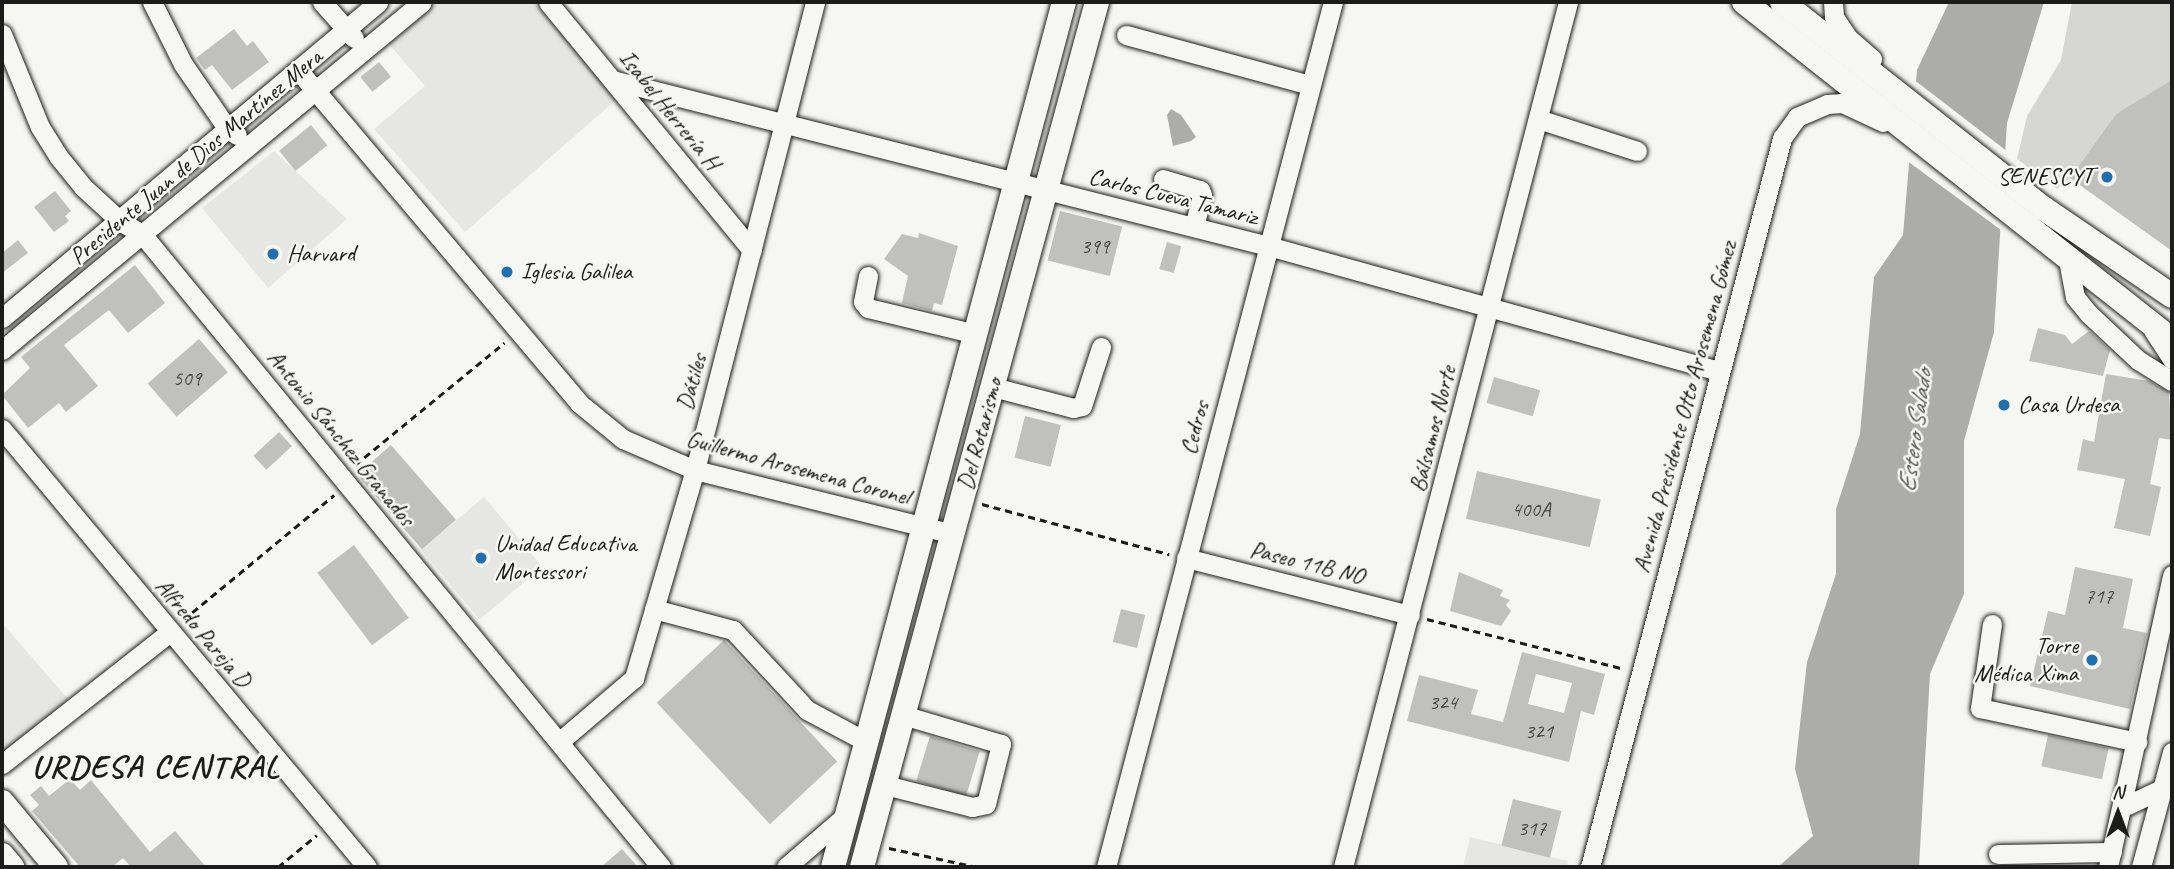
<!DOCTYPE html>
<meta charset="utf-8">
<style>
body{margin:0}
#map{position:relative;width:2174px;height:869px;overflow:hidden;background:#f6f6f2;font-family:Caveat,sans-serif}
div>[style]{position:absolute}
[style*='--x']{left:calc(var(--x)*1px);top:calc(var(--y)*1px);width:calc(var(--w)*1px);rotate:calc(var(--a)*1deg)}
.built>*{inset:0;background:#e6e6e2;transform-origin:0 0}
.green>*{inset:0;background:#d6d6d2}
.water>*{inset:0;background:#acaca9}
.pier>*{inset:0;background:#f6f6f2}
.building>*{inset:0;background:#c0c0bd;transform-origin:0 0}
.path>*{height:2.5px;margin-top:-1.25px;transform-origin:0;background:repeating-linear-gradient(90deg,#1c1c1c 0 7px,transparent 0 12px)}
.roads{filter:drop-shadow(0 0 2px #1c1c1c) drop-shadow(0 0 2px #1c1c1c)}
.minor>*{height:19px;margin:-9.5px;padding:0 9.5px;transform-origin:9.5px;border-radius:9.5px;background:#f6f6f2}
.major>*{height:24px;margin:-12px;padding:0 12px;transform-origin:12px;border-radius:12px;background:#f6f6f2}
.dots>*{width:19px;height:19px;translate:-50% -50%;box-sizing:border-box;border:4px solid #f6f6f2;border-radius:50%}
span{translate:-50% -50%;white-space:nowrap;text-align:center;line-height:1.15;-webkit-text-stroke:5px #f6f6f2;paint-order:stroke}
.number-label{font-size:21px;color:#454544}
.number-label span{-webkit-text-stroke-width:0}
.street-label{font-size:24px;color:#1c1c1c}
.poi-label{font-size:24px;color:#1c1c1c}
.right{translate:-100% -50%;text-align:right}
.left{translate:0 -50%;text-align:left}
.water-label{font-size:26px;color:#565654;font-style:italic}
.district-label{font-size:32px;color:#1c1c1c;font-weight:700;letter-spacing:2px}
.frame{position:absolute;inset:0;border:4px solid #1c1c1c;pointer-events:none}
.north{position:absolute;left:2083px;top:778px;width:70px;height:70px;-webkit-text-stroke:5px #f6f6f2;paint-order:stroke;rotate:0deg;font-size:19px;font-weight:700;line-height:28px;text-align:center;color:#1c1c1c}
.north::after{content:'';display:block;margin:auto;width:24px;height:32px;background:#1c1c1c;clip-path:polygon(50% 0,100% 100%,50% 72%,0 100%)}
</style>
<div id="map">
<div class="built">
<i style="clip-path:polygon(438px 2px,533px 2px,618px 98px,465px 232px,374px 129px,425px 86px,389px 44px)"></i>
<i style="clip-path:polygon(274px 151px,347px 219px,268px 288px,202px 208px)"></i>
<i style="left:484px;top:497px;width:91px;height:82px;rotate:50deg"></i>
<i style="clip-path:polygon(2px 623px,75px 707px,2px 760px)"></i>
<i style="clip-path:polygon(1470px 837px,1568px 861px,1567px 867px,1463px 867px)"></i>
</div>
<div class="green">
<i style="clip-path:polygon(2072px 2px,2172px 2px,2172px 82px,2116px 114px,2070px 178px,2057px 189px,2017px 159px,2027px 116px,2061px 60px)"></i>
</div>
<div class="water">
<i style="clip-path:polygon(1949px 2px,2044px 2px,2007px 123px,1994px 332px,1964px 441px,1964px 594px,1930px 674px,1919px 867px,1778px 867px,1813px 836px,1795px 769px,1807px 662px,1836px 574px,1836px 509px,1860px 434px,1874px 277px,1903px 235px,1917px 70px)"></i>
<i style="clip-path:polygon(1171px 109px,1181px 115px,1196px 137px,1191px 141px,1173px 146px,1167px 115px)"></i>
</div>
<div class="pier">
<i style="clip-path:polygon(1913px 79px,2008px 152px,2001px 230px,1906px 160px)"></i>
</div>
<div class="building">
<i style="clip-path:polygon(234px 29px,247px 46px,253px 41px,269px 62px,232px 90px,212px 65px,205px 70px,196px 58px)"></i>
<i style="left:379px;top:62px;width:19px;height:24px;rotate:51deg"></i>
<i style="clip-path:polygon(2172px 80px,2172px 251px,2070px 178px,2116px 114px)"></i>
<i style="left:311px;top:125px;width:26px;height:41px;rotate:51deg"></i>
<i style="clip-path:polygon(55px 191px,71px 211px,65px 216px,69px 221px,54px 232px,34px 207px)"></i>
<i style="left:1060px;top:211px;width:64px;height:51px;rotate:14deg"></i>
<i style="clip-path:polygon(919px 233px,958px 246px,942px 305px,934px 303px,932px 311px,902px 303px,908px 276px,884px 259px,902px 234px,918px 238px)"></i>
<i style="clip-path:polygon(18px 240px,28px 253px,2px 273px,2px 253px)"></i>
<i style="left:1167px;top:242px;width:15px;height:28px;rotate:16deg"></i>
<i style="clip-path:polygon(135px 265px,165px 303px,128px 333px,109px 310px,64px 345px,98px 386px,66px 412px,59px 403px,28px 428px,2px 395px,30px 368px,21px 357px)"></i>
<i style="clip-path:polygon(2038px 328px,2065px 335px,2072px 344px,2089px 331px,2110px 350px,2103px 376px,2029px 361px)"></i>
<i style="left:199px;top:339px;width:44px;height:68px;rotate:49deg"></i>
<i style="clip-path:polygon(2106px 374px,2149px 381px,2169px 392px,2172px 440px,2159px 438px,2150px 484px,2161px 487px,2150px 536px,2114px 528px,2125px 479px,2077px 470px,2083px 439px,2094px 442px)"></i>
<i style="left:1494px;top:377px;width:48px;height:27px;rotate:16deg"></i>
<i style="left:1025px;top:416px;width:37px;height:43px;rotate:14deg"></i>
<i style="left:279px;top:432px;width:19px;height:35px;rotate:47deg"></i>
<i style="left:391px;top:445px;width:99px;height:45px;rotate:49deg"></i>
<i style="left:1477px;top:471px;width:127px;height:49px;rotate:13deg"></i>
<i style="left:354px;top:545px;width:91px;height:46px;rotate:53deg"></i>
<i style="clip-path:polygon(2075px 567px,2133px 579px,2123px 628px,2147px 633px,2130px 709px,2030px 686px,2048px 611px,2065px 615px)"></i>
<i style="clip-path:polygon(1459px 572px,1503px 590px,1500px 596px,1510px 600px,1506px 605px,1511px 611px,1501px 626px,1450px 611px)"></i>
<i style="left:1121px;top:609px;width:25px;height:34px;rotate:14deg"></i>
<i style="left:724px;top:640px;width:166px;height:92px;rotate:47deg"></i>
<i style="clip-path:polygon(evenodd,1522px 652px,1605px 674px,1594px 715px,1581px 711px,1569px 762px,1407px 721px,1419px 675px,1478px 690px,1471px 714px,1503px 722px,1522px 652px,1536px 674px,1572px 683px,1564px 713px,1528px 704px,1536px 674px)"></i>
<i style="left:2048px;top:735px;width:62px;height:32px;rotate:12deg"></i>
<i style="left:930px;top:736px;width:52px;height:47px;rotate:17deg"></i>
<i style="clip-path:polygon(70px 779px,80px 790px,91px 780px,150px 852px,175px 831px,206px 867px,131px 867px,123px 858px,112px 867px,80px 867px,32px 811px,39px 805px,30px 795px,41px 786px,49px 796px)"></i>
<i style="left:1513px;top:799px;width:50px;height:48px;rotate:14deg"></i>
<i style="clip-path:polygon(622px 849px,638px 867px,601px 867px)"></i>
</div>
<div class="path">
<i style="--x:355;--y:465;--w:193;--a:-39.3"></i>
<i style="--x:982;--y:504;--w:194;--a:15"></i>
<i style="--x:1427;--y:619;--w:203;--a:14.2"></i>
<i style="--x:183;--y:620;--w:196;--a:-39.6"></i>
<i style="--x:889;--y:848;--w:90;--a:12.2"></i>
<i style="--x:278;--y:867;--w:50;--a:-39.4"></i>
</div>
<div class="roads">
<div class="minor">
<i style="--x:152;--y:2;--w:69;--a:63.4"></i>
<i style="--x:183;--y:64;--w:78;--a:55.5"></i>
<i style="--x:227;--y:128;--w:12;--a:35"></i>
<i style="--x:322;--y:2;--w:48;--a:48.4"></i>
<i style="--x:548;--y:2;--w:321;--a:50.6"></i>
<i style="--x:1833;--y:2;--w:15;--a:86"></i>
<i style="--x:1834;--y:17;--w:25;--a:56"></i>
<i style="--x:1848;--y:38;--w:32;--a:41"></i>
<i style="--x:2;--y:34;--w:100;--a:67.8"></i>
<i style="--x:40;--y:127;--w:34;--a:58"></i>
<i style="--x:58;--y:156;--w:40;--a:51"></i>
<i style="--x:83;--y:187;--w:50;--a:42.6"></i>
<i style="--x:120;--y:221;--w:26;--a:31"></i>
<i style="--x:142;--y:234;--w:819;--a:50.65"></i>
<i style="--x:1126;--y:35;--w:191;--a:15.2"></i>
<i style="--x:298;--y:70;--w:436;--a:49.8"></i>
<i style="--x:579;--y:403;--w:57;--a:39.3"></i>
<i style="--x:623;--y:439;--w:78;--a:23.3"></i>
<i style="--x:695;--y:470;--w:266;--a:13.9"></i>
<i style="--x:612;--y:80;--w:677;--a:14.2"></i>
<i style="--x:1268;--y:246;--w:469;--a:15.5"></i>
<i style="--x:1538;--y:119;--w:104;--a:17.9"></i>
<i style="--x:1163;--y:179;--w:39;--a:17"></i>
<i style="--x:1200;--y:190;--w:5;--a:68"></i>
<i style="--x:1202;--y:195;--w:33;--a:104"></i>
<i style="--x:2067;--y:255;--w:43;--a:79.2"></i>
<i style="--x:2075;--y:297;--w:22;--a:51"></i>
<i style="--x:2089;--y:314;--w:67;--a:43.2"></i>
<i style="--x:2138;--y:360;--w:40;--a:32"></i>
<i style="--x:868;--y:276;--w:26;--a:101"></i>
<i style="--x:863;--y:302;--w:8;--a:50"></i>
<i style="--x:868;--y:308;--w:111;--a:13.5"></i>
<i style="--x:2;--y:318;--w:491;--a:-40"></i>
<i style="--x:2153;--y:330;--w:35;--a:57"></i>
<i style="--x:2;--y:350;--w:545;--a:-39.64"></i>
<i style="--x:993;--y:387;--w:83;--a:14.7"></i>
<i style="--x:1073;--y:408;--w:9;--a:-13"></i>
<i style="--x:1082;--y:406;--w:62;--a:-72.1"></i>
<i style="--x:2;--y:429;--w:570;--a:50.19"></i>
<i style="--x:1186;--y:558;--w:231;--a:14.3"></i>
<i style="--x:654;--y:609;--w:82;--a:14.9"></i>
<i style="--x:733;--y:630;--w:109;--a:47.2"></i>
<i style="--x:807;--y:710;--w:66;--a:28.1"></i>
<i style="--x:1992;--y:624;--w:85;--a:98.1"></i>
<i style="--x:1980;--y:708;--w:161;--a:12.2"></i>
<i style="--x:559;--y:742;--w:99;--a:-40.5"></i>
<i style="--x:634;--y:678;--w:217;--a:-73.7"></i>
<i style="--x:695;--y:470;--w:483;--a:-75.6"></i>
<i style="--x:2;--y:764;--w:214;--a:-38.2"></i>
<i style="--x:885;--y:785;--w:90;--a:14.2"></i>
<i style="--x:972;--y:807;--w:14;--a:-12"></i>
<i style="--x:986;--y:804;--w:62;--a:-76"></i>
<i style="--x:1001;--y:744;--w:102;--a:-163.5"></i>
<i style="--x:2123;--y:807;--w:52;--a:-25.1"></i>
<i style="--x:1998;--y:854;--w:114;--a:-1"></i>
<i style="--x:786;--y:867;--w:78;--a:-40.8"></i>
<i style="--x:1106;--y:867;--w:894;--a:-75.3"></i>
<i style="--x:1343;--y:867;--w:894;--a:-75.42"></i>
<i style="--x:1590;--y:867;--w:754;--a:-75.24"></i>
<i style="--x:1782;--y:138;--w:26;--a:-54"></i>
<i style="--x:1797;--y:117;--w:33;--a:-23"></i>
<i style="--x:1827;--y:104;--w:15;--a:-4"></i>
<i style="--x:1842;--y:103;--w:45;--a:24.9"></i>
<i style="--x:2108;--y:867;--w:299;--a:-77.6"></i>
<i style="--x:2141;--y:867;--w:119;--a:-74.9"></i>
</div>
<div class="major">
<i style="--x:1744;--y:2;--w:545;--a:38.3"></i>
<i style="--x:1782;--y:2;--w:333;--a:38.3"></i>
<i style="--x:2043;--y:208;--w:156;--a:34.3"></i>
<i style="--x:2;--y:802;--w:85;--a:50.3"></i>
<i style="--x:2;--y:855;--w:16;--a:50"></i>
<i style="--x:833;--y:867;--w:895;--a:-75.05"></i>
<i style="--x:862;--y:867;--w:896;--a:-74.8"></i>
</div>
</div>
<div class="dots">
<i style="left:2107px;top:177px;background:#1f6fb2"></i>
<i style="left:273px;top:254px;background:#1f6fb2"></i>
<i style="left:507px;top:272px;background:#1f6fb2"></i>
<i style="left:2004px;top:405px;background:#1f6fb2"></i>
<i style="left:481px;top:558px;background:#1f6fb2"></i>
<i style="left:2092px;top:660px;background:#1f6fb2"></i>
</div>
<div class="number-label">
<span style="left:1095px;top:246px">399</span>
<span style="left:187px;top:378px">509</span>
<span style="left:1531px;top:509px">400A</span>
<span style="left:2099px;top:596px">717</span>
<span style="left:1443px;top:702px">324</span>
<span style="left:1539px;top:731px">321</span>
<span style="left:1532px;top:828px">317</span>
</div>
<div class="street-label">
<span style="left:669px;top:110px;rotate:51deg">Isabel Herrería H</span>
<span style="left:196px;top:157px;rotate:-40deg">Presidente Juan de Dios Martínez Mera</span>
<span style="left:1173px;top:197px;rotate:14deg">Carlos Cueva Tamariz</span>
<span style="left:692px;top:382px;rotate:-75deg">Dátiles</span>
<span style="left:1685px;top:407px;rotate:-75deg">Avenida Presidente Otto Arosemena Gómez</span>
<span style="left:1195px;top:428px;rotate:-75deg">Cedros</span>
<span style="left:1433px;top:429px;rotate:-76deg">Bálsamos Norte</span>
<span style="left:980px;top:434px;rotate:-75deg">Del Rotarismo</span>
<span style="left:341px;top:438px;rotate:51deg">Antonio Sánchez Granados</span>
<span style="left:798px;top:468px;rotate:15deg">Guillermo Arosemena Coronel</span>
<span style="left:1307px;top:563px;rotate:14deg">Paseo 11B NO</span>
<span style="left:203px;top:633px;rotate:50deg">Alfredo Pareja D</span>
</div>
<div class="poi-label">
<span class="right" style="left:2093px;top:177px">SENESCYT</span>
<span class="left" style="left:287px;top:254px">Harvard</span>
<span class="left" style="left:521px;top:272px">Iglesia Galilea</span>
<span class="left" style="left:2018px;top:405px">Casa Urdesa</span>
<span class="left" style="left:495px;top:558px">Unidad Educativa<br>Montessori</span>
<span class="right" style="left:2078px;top:660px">Torre<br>Médica Xima</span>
</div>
<div class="water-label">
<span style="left:1915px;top:431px;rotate:-82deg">Estero Salado</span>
</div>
<div class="district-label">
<span style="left:156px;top:767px">URDESA CENTRAL</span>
</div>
<div class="frame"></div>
<div class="north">N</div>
</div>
